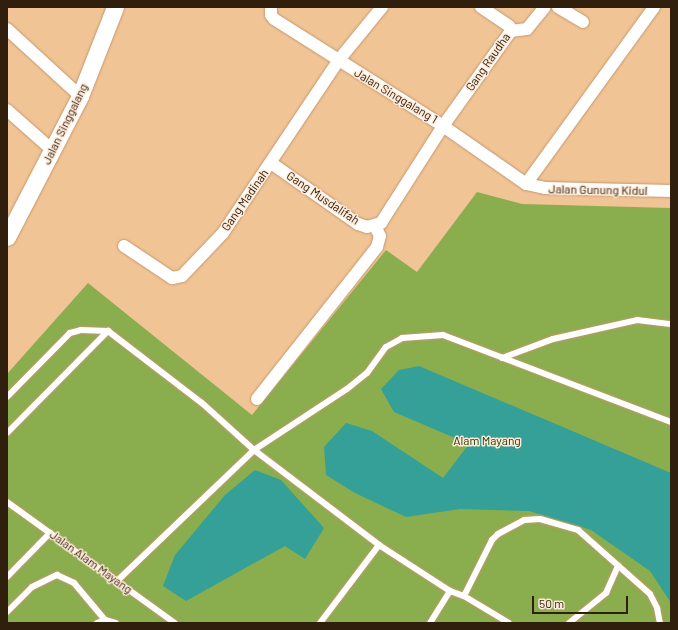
<!DOCTYPE html>
<style>
body{margin:0}
#map{position:relative;width:678px;height:630px;overflow:hidden;background:#f1c496;font-family:Barlow,sans-serif}
div>[style]{position:absolute}
[style*='--x']{left:calc(var(--x)*1px);top:calc(var(--y)*1px);width:calc(var(--w)*1px);rotate:calc(var(--a)*1deg)}
.green>*{inset:0;background:#8aad4e}
.water>*{inset:0;background:#34a097}
.roads{filter:drop-shadow(0 0 1px #c5996d) drop-shadow(0 0 1px #c5996d)}
.lane>*{height:6px;margin:-3px;padding:0 3px;transform-origin:3px;border-radius:3px;background:#fff}
.street>*{height:12px;margin:-6px;padding:0 6px;transform-origin:6px;border-radius:6px;background:#fff}
.secondary>*{height:17px;margin:-8.5px;padding:0 8.5px;transform-origin:8.5px;border-radius:8.5px;background:#fff}
span{translate:-50% -50%;white-space:nowrap;text-align:center;line-height:1.15;-webkit-text-stroke:3px #fdead8;paint-order:stroke}
.street-label{font-size:12px;color:#301f0d}
.park-label{font-size:12px;color:#283905}
.frame{position:absolute;inset:0;border:8px solid #301f0d;pointer-events:none}
.scale{position:absolute;left:532px;top:596px;width:96px;height:18px;box-sizing:border-box;border:2px solid #301f0d;border-top:0;padding-left:5px;font-size:12px;line-height:14px;white-space:nowrap;color:#301f0d;-webkit-text-stroke:3px #fdead8;paint-order:stroke}
</style>
<div id="map">
<div class="green">
<i style="clip-path:polygon(477px 192px,522px 204px,671px 208px,671px 623px,7px 623px,7px 374px,88px 283px,252px 415px,386px 250px,417px 272px)"></i>
</div>
<div class="water">
<i style="clip-path:polygon(419px 366px,671px 473px,671px 603px,650px 571px,591px 530px,529px 511px,460px 509px,406px 517px,355px 493px,326px 475px,324px 447px,346px 423px,372px 431px,443px 478px,469px 444px,394px 412px,381px 389px,399px 370px)"></i>
<i style="clip-path:polygon(255px 470px,281px 480px,324px 528px,305px 559px,285px 546px,186px 601px,163px 586px,175px 555px,225px 495px)"></i>
</div>
<div class="roads">
<div class="lane">
<i style="--x:502;--y:358;--w:54;--a:-20.4"></i>
<i style="--x:553;--y:339;--w:86;--a:-12.7"></i>
<i style="--x:637;--y:320;--w:34;--a:7"></i>
<i style="--x:7;--y:397;--w:90;--a:-45.5"></i>
<i style="--x:70;--y:333;--w:11;--a:-15"></i>
<i style="--x:81;--y:330;--w:27;--a:2"></i>
<i style="--x:108;--y:331;--w:118;--a:37.5"></i>
<i style="--x:202;--y:403;--w:70;--a:42.1"></i>
<i style="--x:254;--y:450;--w:157;--a:37.2"></i>
<i style="--x:379;--y:545;--w:85;--a:32.9"></i>
<i style="--x:450;--y:591;--w:15;--a:20"></i>
<i style="--x:464;--y:596;--w:52;--a:31"></i>
<i style="--x:7;--y:433;--w:144;--a:-45.3"></i>
<i style="--x:7;--y:502;--w:207;--a:35.8"></i>
<i style="--x:7;--y:577;--w:62;--a:-45.7"></i>
<i style="--x:117;--y:581;--w:190;--a:-43.7"></i>
<i style="--x:254;--y:450;--w:111;--a:-33.3"></i>
<i style="--x:347;--y:389;--w:26;--a:-39"></i>
<i style="--x:367;--y:373;--w:32;--a:-54"></i>
<i style="--x:386;--y:347;--w:18;--a:-29"></i>
<i style="--x:402;--y:338;--w:41;--a:-4.2"></i>
<i style="--x:443;--y:335;--w:244;--a:20.9"></i>
<i style="--x:464;--y:596;--w:63;--a:-63.4"></i>
<i style="--x:492;--y:540;--w:8;--a:-45"></i>
<i style="--x:498;--y:534;--w:30;--a:-28"></i>
<i style="--x:524;--y:520;--w:16;--a:-4"></i>
<i style="--x:540;--y:519;--w:40;--a:16"></i>
<i style="--x:578;--y:530;--w:96;--a:41.6"></i>
<i style="--x:650;--y:594;--w:16;--a:63"></i>
<i style="--x:657;--y:608;--w:15;--a:79"></i>
<i style="--x:7;--y:612;--w:35;--a:-45"></i>
<i style="--x:32;--y:587;--w:28;--a:-26"></i>
<i style="--x:57;--y:575;--w:19;--a:25"></i>
<i style="--x:74;--y:583;--w:48;--a:50"></i>
<i style="--x:97;--y:623;--w:9;--a:-21"></i>
<i style="--x:105;--y:620;--w:11;--a:15"></i>
<i style="--x:320;--y:623;--w:98;--a:-52.9"></i>
<i style="--x:430;--y:623;--w:38;--a:-58"></i>
<i style="--x:569;--y:623;--w:48;--a:-39"></i>
<i style="--x:606;--y:593;--w:30;--a:-66"></i>
</div>
<div class="street">
<i style="--x:271;--y:7;--w:8;--a:90"></i>
<i style="--x:271;--y:15;--w:5;--a:53"></i>
<i style="--x:274;--y:19;--w:200;--a:32.3"></i>
<i style="--x:443;--y:126;--w:101;--a:34.9"></i>
<i style="--x:526;--y:184;--w:19;--a:12"></i>
<i style="--x:545;--y:188;--w:126;--a:1.4"></i>
<i style="--x:481;--y:7;--w:34;--a:34"></i>
<i style="--x:509;--y:26;--w:5;--a:68"></i>
<i style="--x:558;--y:7;--w:29;--a:31"></i>
<i style="--x:7;--y:29;--w:99;--a:42.5"></i>
<i style="--x:511;--y:31;--w:16;--a:-7"></i>
<i style="--x:527;--y:29;--w:28;--a:-51"></i>
<i style="--x:7;--y:110;--w:60;--a:41.6"></i>
<i style="--x:271;--y:163;--w:106;--a:35"></i>
<i style="--x:358;--y:224;--w:9;--a:18"></i>
<i style="--x:367;--y:227;--w:15;--a:-16"></i>
<i style="--x:381;--y:223;--w:115;--a:-57.4"></i>
<i style="--x:443;--y:126;--w:117;--a:-54.4"></i>
<i style="--x:526;--y:184;--w:218;--a:-54.1"></i>
<i style="--x:124;--y:246;--w:58;--a:33.7"></i>
<i style="--x:172;--y:278;--w:10;--a:-11"></i>
<i style="--x:182;--y:276;--w:59;--a:-46.4"></i>
<i style="--x:223;--y:233;--w:207;--a:-56.2"></i>
<i style="--x:338;--y:61;--w:70;--a:-50.8"></i>
<i style="--x:257;--y:399;--w:194;--a:-51.7"></i>
<i style="--x:377;--y:247;--w:11;--a:-75"></i>
<i style="--x:380;--y:236;--w:11;--a:-117"></i>
</div>
<div class="secondary">
<i style="--x:7;--y:237;--w:159;--a:-62.6"></i>
<i style="--x:80;--y:96;--w:96;--a:-68.5"></i>
</div>
</div>
<div class="street-label">
<span style="left:488px;top:62px;rotate:-55deg">Gang Raudha</span>
<span style="left:396px;top:96px;rotate:31deg">Jalan Singgalang 1</span>
<span style="left:65px;top:124px;rotate:-64deg">Jalan Singgalang</span>
<span style="left:598px;top:190px;rotate:1deg">Jalan Gunung Kidul</span>
<span style="left:323px;top:198px;rotate:34deg">Gang Musdalifah</span>
<span style="left:245px;top:200px;rotate:-55deg">Gang Madinah</span>
<span style="left:91px;top:562px;rotate:36deg">Jalan Alam Mayang</span>
</div>
<div class="park-label">
<span style="left:487px;top:441px">Alam Mayang</span>
</div>
<div class="frame"></div>
<div class="scale">50 m</div>
</div>
